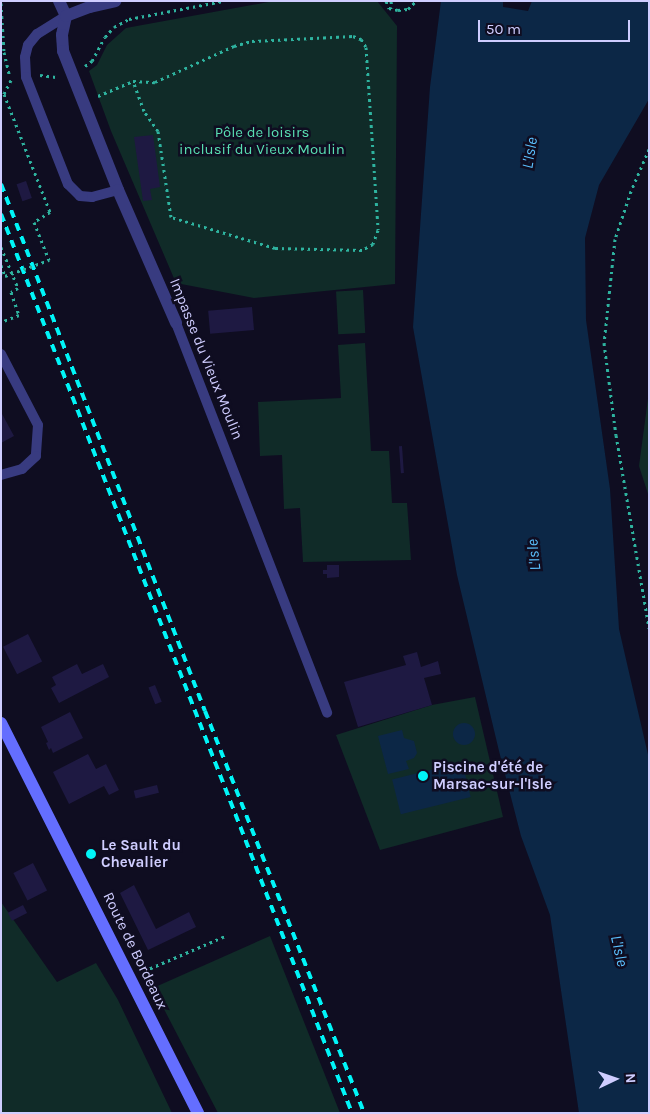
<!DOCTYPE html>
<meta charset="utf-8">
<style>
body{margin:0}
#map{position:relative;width:650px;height:1114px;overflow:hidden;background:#0f0d21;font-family:Karla,sans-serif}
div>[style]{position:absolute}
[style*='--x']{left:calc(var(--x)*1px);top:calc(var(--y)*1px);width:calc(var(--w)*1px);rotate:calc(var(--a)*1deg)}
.green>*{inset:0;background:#102b28;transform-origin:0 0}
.water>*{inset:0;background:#0c2746;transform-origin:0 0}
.round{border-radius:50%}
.building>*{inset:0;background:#1e1942;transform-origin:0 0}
.path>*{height:3px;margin-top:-1.5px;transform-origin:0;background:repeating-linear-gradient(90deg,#2eb39f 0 2.5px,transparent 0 6.5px)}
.service>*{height:10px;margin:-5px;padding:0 5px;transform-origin:5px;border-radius:5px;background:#383b80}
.minor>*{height:12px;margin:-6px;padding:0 6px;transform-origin:6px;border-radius:6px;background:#383b80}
.secondary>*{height:12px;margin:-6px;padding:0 6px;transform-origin:6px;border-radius:6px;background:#646eff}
.rail>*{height:4px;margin-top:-2px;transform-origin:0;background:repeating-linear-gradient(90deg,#00f5f8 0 8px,transparent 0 14px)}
.path-bridge>*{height:3px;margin-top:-1.5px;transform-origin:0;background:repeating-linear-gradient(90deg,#2eb39f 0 2.5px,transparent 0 6.5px)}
.dots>*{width:14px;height:14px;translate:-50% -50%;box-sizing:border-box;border:2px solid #0f0d21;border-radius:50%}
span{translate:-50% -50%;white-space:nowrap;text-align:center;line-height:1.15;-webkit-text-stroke:5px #0f0d21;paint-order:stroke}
.park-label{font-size:15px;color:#59dfb2}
.street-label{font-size:15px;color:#cfcdff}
.poi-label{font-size:15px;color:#cfcdff;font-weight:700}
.left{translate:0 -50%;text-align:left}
.water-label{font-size:16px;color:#5bc1ff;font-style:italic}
.frame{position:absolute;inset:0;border:2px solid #cfcdff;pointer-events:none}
.north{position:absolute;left:590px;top:1054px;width:50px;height:50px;-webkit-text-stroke:4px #0f0d21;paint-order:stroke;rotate:87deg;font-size:14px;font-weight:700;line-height:20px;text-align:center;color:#cfcdff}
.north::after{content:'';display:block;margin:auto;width:18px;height:22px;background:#cfcdff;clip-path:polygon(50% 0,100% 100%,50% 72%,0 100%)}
.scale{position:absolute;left:478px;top:20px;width:152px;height:22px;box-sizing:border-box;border:2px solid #cfcdff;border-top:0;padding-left:6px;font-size:15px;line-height:18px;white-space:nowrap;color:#cfcdff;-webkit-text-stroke:4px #0f0d21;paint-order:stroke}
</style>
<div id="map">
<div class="green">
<i style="clip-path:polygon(274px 1px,377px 1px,397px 26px,395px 284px,254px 298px,176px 283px,111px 131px,89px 71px,97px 65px,107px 45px,126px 28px)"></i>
<i style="left:363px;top:290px;width:43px;height:27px;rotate:87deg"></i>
<i style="clip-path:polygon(365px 343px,371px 451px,389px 451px,392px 503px,407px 503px,411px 560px,303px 562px,300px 508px,284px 509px,282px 455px,260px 456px,258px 402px,341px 398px,338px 345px)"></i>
<i style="clip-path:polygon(649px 391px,649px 497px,639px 466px)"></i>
<i style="clip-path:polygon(475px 697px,503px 817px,380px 850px,336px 735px,432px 705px)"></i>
<i style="clip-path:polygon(1px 902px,57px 982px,96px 963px,118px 1000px,172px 1113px,1px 1113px)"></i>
<i style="clip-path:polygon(270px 936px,340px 1113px,218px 1113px,153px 988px)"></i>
</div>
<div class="water">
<i style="clip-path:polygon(441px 1px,503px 1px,503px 7px,528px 11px,532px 1px,649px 1px,649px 99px,599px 185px,585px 238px,586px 320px,610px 489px,619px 629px,649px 759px,649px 1113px,579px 1113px,550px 915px,521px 836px,499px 751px,457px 575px,413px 327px,430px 87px)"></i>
<i class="round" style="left:453px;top:723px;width:22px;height:22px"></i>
<i style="clip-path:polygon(402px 730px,404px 738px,414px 741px,417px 753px,414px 758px,406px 761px,409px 769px,388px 774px,378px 736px)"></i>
<i style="left:462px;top:762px;width:36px;height:72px;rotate:76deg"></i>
</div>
<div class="building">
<i style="clip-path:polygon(153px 135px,160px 187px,150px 189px,152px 200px,143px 201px,134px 137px)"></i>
<i style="left:26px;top:181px;width:18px;height:10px;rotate:71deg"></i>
<i style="left:252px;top:307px;width:23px;height:44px;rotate:85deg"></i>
<i style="clip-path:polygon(1px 412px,14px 436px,1px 443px)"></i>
<i style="left:402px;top:446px;width:27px;height:3px;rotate:86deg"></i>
<i style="clip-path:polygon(327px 565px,339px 565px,339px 577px,327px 578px,327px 574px,323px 574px,323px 570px,327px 570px)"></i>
<i style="left:28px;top:634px;width:31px;height:28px;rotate:63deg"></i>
<i style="clip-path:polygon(417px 652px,421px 667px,438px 661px,441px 674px,424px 678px,432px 705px,358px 727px,344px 682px,406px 665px,403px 656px)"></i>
<i style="clip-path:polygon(77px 664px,82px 674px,103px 664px,109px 677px,59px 703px,51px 688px,56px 685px,52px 677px)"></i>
<i style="left:155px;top:685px;width:18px;height:7px;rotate:68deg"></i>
<i style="clip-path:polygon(70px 712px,83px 738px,53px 753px,51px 748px,49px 750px,46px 743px,48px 742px,41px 727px)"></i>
<i style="clip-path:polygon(88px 754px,96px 769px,106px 764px,119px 790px,109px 795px,104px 786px,69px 804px,53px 772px)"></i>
<i style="left:157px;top:785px;width:8px;height:24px;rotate:76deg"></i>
<i style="left:33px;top:863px;width:31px;height:22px;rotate:63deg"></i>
<i style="clip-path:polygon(134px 885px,156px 929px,189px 912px,196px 927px,148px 950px,120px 893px)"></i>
<i style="left:23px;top:905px;width:9px;height:17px;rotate:63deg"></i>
</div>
<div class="path">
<i style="--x:386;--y:1;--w:8;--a:67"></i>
<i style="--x:389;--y:8;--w:9;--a:13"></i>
<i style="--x:398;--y:10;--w:10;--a:-6"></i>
<i style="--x:408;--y:9;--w:11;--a:-45"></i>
<i style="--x:391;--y:1;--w:7;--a:82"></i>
<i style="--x:1;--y:3;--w:49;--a:86.5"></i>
<i style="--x:4;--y:52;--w:23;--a:77"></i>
<i style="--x:85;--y:66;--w:9;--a:-36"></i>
<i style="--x:92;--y:61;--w:27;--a:-62"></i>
<i style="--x:105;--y:37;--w:13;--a:-48"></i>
<i style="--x:114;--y:27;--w:17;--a:-28"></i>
<i style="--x:129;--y:19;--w:96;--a:-10.8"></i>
<i style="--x:40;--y:75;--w:16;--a:7"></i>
<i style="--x:11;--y:80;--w:16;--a:117"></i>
<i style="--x:4;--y:94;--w:127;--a:68.7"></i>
<i style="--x:50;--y:212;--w:19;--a:148"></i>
<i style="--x:34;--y:222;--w:41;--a:68.5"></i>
<i style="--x:98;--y:96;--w:38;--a:-23"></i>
<i style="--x:133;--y:81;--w:22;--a:3"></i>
<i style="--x:155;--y:82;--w:87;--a:-24.5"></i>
<i style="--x:234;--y:46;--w:19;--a:-16"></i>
<i style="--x:252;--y:41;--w:101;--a:-2.8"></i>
<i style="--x:353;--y:36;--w:9;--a:21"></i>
<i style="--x:361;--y:39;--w:9;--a:58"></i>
<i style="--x:366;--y:47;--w:183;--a:86.2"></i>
<i style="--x:378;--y:230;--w:15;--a:110"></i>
<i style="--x:373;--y:244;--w:13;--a:151"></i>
<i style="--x:362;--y:250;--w:87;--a:-178.7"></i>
<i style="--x:275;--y:248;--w:109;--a:-163.4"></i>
<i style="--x:171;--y:217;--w:87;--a:-98.6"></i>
<i style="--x:158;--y:131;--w:24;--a:-125"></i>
<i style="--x:144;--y:111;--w:32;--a:-110"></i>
<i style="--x:649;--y:149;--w:46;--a:113.2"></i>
<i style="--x:631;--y:191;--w:51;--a:108.4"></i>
<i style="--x:615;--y:239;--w:105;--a:96"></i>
<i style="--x:604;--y:343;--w:93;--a:82.6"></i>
<i style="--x:616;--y:435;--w:196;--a:80.3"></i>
<i style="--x:1;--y:247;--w:44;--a:67.5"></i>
<i style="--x:18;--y:288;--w:8;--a:150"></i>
<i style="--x:11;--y:292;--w:24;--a:71"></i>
<i style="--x:19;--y:315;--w:19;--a:159"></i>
<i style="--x:1;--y:265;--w:12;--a:70"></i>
<i style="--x:144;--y:971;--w:90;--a:-23.4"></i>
</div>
<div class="service">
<i style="--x:66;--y:16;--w:34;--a:148"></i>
<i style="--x:37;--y:34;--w:14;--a:129"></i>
<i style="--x:28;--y:45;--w:12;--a:104"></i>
<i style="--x:25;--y:57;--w:20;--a:87"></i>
<i style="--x:26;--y:77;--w:115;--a:68.6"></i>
<i style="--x:68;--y:184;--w:17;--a:45"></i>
<i style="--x:80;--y:196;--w:12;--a:5"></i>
<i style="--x:92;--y:197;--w:27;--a:-15"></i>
<i style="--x:176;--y:323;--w:418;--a:68.8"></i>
<i style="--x:1;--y:354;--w:80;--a:62.5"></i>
<i style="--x:38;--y:425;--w:31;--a:94"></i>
<i style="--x:36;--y:456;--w:19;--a:137"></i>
<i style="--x:22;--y:469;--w:22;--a:164"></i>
</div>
<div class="minor">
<i style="--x:59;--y:1;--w:17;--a:65"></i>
<i style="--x:66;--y:16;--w:19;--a:102"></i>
<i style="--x:62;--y:35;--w:16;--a:86"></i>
<i style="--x:63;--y:51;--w:149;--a:68.4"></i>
<i style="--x:118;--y:190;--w:145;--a:66.4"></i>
<i style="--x:66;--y:16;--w:26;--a:-21"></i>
<i style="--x:90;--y:7;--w:26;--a:-13"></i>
</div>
<div class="secondary">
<i style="--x:1;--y:723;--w:437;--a:63.2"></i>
</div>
<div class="rail">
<i style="--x:1;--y:184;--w:565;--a:68.84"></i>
<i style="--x:205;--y:711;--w:432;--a:68.4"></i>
<i style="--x:1;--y:214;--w:965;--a:68.67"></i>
</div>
<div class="path-bridge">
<i style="--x:5;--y:276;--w:47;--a:-20"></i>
</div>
<div class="dots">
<i style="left:423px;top:776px;background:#00f5f8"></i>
<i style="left:91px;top:854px;background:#00f5f8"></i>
</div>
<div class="park-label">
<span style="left:262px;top:141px">Pôle de loisirs<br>inclusif du Vieux Moulin</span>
</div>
<div class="street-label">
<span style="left:206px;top:359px;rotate:68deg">Impasse du Vieux Moulin</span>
<span style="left:135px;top:951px;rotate:64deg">Route de Bordeaux</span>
</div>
<div class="poi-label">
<span class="left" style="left:433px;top:776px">Piscine d'été de<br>Marsac-sur-l'Isle</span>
<span class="left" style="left:101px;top:854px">Le Sault du<br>Chevalier</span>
</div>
<div class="water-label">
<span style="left:530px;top:153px;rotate:-81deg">L'Isle</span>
<span style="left:534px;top:555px;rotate:-96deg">L'Isle</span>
<span style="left:619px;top:951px;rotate:77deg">L'Isle</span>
</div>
<div class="frame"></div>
<div class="north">N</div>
<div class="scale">50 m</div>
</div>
